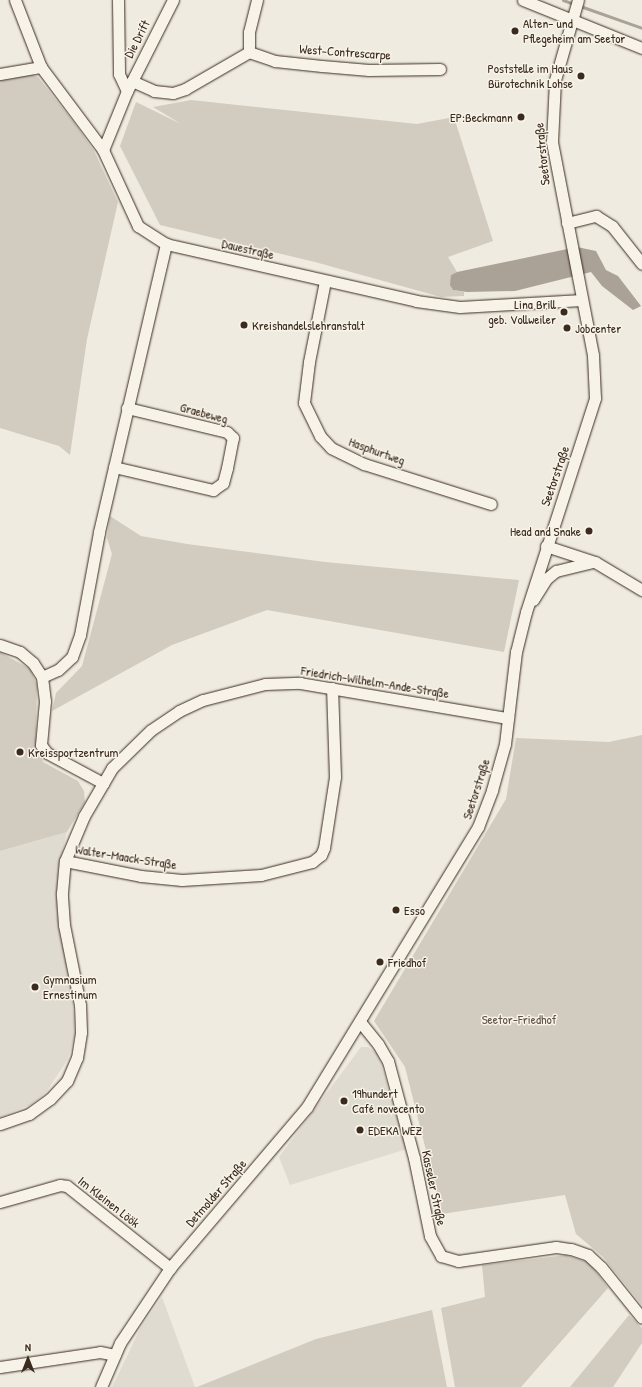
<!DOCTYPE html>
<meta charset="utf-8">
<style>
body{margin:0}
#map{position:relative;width:642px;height:1387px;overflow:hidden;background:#efebe0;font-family:"Patrick Hand",sans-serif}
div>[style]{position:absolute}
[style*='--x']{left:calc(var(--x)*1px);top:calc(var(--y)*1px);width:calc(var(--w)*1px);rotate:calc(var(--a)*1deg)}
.built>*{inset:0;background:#e0dbd0}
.green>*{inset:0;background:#d1cbc0}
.water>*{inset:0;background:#aaa296}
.stream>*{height:3px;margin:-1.5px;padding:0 1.5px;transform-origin:1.5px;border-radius:1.5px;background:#aaa296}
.roads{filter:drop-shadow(0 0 1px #3b2a1e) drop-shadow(0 0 1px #3b2a1e)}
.minor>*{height:11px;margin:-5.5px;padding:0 5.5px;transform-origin:5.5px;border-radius:5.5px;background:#f7f3e8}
.dots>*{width:11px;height:11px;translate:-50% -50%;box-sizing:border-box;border:2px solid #f7f3e8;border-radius:50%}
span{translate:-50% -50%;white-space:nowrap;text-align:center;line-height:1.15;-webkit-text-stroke:3px #f7f3e8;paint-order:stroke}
.poi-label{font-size:13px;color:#3b2a1e}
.left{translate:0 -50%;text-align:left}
.right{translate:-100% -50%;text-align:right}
.street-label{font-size:13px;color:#3b2a1e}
.park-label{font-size:13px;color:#605246}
.north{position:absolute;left:8px;top:1339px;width:40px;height:40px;-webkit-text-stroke:3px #f7f3e8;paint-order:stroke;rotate:0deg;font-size:11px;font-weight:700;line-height:16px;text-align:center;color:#3b2a1e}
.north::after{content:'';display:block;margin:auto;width:14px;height:18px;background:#3b2a1e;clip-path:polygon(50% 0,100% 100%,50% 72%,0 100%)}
</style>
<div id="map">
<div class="built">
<i style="clip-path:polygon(67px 832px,61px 857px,75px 1034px,68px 1059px,47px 1091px,32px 1104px,0 1117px,0 851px)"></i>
<i style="clip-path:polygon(361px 1047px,368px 1047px,378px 1054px,407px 1149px,290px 1185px,279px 1157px)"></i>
<i style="clip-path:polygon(162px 1297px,195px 1387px,112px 1387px,140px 1329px)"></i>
</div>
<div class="green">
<i style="clip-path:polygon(28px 73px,38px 77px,75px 124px,94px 151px,118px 202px,87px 339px,70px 455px,59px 446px,0 428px,0 78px)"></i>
<i style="clip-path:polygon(191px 100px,417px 124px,454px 117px,493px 241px,448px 257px,457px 272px,451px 275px,453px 290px,464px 292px,464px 296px,441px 297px,315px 262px,160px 225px,120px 146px,136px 102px,181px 124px,153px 107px)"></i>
<i style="clip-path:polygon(110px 516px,141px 536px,187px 544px,325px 562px,519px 580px,504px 652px,267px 610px,172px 645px,52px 711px,56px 693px,82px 666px,112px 554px,107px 538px)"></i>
<i style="clip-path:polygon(0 652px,30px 669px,37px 685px,36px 742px,43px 762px,78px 781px,84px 791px,85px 802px,67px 832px,0 851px)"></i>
<i style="clip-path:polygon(642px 735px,642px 1305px,603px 1257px,576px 1234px,565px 1195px,442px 1214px,405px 1067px,374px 1021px,506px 799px,516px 738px,609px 742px)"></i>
<i style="clip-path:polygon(566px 1255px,590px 1263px,608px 1288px,521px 1387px,455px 1387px,441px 1308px,485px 1297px,482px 1265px)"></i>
<i style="clip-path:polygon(432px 1310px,447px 1387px,197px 1387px,316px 1339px)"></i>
<i style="clip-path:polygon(629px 1315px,642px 1328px,642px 1343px,613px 1387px,570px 1387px)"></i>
</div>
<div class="water">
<i style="clip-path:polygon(577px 247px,596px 251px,606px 270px,618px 276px,641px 306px,633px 310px,602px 286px,591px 272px,515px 291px,467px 292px,453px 290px,450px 285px,451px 275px,457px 272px)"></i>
</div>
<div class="stream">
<i style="--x:563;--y:0;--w:12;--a:20"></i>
<i style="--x:580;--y:6;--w:66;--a:19.5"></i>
</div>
<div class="roads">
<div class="minor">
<i style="--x:15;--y:0;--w:72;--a:68.8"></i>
<i style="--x:118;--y:0;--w:74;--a:89.2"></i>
<i style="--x:119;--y:74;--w:19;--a:65"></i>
<i style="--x:523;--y:0;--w:128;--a:22"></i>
<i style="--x:249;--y:52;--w:28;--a:19"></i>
<i style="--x:275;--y:61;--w:47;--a:6.1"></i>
<i style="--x:322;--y:66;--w:47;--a:4.9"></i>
<i style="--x:369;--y:70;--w:71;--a:-0.8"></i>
<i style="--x:249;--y:52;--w:20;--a:-90"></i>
<i style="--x:249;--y:32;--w:33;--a:-76"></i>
<i style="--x:0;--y:74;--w:42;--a:-9.7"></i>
<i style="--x:41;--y:67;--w:104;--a:53.2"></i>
<i style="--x:103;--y:150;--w:84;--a:65.3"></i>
<i style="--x:138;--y:226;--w:33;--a:33"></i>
<i style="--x:166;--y:244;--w:256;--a:12.8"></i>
<i style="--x:416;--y:301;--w:44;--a:7.8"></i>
<i style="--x:460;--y:307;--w:122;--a:-3.3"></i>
<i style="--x:132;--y:81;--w:24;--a:24"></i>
<i style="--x:154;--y:91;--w:19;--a:6"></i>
<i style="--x:173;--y:93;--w:13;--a:-18"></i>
<i style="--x:185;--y:89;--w:74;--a:-30"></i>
<i style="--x:103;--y:150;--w:64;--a:-67.9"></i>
<i style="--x:127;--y:91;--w:102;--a:-63.2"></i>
<i style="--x:567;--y:223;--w:30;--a:-14"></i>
<i style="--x:596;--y:216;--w:19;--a:32"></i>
<i style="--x:612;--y:226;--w:48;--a:51.7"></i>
<i style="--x:325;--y:281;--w:83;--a:101.2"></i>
<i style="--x:309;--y:362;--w:41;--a:97"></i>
<i style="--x:304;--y:403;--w:37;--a:64"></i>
<i style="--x:320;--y:436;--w:16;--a:47"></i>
<i style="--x:331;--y:448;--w:37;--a:26"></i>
<i style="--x:364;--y:464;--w:133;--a:17.5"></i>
<i style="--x:114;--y:467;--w:102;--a:13.1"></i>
<i style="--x:213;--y:490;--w:12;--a:-35"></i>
<i style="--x:223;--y:483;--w:16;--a:-75"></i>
<i style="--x:227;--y:468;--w:31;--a:-79"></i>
<i style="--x:233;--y:438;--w:8;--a:-135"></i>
<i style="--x:227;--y:432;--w:103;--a:-166.5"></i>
<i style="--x:546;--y:546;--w:52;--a:18.1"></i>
<i style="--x:595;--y:562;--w:55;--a:30.8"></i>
<i style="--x:533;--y:600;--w:25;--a:-58"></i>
<i style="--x:546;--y:579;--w:13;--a:-39"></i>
<i style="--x:556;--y:571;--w:37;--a:-14"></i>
<i style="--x:0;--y:645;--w:21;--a:19"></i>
<i style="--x:20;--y:652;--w:17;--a:40"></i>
<i style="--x:33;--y:663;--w:17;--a:57"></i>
<i style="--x:42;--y:677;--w:24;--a:83"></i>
<i style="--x:45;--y:701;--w:44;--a:95.2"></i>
<i style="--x:41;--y:745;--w:10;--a:53"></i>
<i style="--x:47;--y:753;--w:64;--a:28.2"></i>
<i style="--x:42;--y:677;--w:17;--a:-24"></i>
<i style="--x:58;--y:670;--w:19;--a:-43"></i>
<i style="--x:72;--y:657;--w:23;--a:-70"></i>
<i style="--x:80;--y:635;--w:105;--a:-79.5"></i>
<i style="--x:99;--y:532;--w:296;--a:-76.9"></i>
<i style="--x:65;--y:861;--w:77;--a:11.2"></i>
<i style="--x:141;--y:876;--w:41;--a:5.6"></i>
<i style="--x:182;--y:880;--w:79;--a:-3.6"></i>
<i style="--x:261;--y:875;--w:53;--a:-14.3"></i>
<i style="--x:312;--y:862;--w:11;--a:-38"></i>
<i style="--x:321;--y:855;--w:8;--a:-67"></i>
<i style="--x:324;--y:848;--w:72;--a:-81.2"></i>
<i style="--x:335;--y:777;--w:89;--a:-91.9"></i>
<i style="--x:361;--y:1023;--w:27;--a:51"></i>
<i style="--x:378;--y:1044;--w:20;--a:60"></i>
<i style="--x:388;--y:1061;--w:100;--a:75"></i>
<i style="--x:414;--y:1158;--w:80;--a:78.4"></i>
<i style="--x:430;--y:1236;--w:23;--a:61"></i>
<i style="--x:441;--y:1256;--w:18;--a:16"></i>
<i style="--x:458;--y:1261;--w:99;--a:-8.1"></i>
<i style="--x:556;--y:1247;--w:15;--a:8"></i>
<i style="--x:571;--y:1249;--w:18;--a:19"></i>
<i style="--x:588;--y:1255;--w:18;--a:43"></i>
<i style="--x:601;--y:1267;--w:65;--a:51.2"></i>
<i style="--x:0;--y:1124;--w:31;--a:-19"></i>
<i style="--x:29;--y:1114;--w:26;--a:-36"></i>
<i style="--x:50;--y:1099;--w:25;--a:-47"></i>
<i style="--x:67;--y:1081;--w:25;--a:-67"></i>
<i style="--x:77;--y:1058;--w:26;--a:-81"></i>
<i style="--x:81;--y:1032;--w:27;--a:-92"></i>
<i style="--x:80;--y:1005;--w:82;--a:-101.3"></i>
<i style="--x:64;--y:925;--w:32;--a:-94"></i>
<i style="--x:62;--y:893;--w:32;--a:-85"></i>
<i style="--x:65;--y:861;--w:49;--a:-67.1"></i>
<i style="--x:84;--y:816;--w:56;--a:-59.7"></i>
<i style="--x:112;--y:768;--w:54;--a:-44.3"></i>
<i style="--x:151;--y:730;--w:34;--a:-34"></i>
<i style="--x:179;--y:711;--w:26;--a:-25"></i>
<i style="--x:203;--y:700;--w:64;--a:-14.5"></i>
<i style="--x:265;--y:684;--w:35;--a:-2"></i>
<i style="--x:300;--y:683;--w:211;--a:9.6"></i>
<i style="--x:0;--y:1202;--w:62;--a:-15.8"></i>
<i style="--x:60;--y:1185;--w:7;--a:8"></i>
<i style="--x:67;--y:1186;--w:132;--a:38.5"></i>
<i style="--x:0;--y:1367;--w:101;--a:-8.5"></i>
<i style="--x:100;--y:1352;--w:15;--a:11"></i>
<i style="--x:101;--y:1387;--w:48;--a:-66.6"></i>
<i style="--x:120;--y:1343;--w:90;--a:-56.3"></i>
<i style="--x:170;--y:1268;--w:211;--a:-49.6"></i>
<i style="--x:307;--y:1107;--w:328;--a:-58.6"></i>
<i style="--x:478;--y:827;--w:40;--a:-69"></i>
<i style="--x:492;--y:790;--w:48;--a:-74.2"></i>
<i style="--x:505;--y:744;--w:93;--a:-83.2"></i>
<i style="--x:516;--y:652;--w:41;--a:-76"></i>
<i style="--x:526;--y:612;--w:225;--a:-72.1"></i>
<i style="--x:595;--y:398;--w:43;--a:-92.7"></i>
<i style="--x:593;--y:355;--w:217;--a:-100.9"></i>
<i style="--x:552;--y:142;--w:62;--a:-87.2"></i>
<i style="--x:555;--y:80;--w:83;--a:-74"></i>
</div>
</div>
<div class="dots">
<i style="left:515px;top:31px;background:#3b2a1e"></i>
<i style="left:581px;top:76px;background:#3b2a1e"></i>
<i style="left:521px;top:117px;background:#3b2a1e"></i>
<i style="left:564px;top:312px;background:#3b2a1e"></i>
<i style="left:244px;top:325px;background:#3b2a1e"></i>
<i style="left:567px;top:328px;background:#3b2a1e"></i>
<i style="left:589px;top:531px;background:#3b2a1e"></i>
<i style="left:20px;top:752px;background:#3b2a1e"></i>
<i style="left:396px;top:910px;background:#3b2a1e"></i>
<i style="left:380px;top:962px;background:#3b2a1e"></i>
<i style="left:35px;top:987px;background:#3b2a1e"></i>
<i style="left:344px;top:1101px;background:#3b2a1e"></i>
<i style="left:360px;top:1130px;background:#3b2a1e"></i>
</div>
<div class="poi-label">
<span class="left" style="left:523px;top:31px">Alten- und<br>Pflegeheim am Seetor</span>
<span class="right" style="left:573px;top:76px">Poststelle im Haus<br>Bürotechnik Lohse</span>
<span class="right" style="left:513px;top:117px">EP:Beckmann</span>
<span class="right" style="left:556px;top:312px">Lina Brill<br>geb. Vollweiler</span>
<span class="left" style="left:252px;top:325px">Kreishandelslehranstalt</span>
<span class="left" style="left:575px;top:328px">Jobcenter</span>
<span class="right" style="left:581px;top:531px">Head and Snake</span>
<span class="left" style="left:28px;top:752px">Kreissportzentrum</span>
<span class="left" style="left:404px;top:910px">Esso</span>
<span class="left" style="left:388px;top:962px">Friedhof</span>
<span class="left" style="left:43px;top:987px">Gymnasium<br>Ernestinum</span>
<span class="left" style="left:352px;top:1101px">19hundert<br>Café novecento</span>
<span class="left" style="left:368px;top:1130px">EDEKA WEZ</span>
</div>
<div class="street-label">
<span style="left:137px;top:39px;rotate:-63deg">Die Drift</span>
<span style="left:345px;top:52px;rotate:4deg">West-Contrescarpe</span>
<span style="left:542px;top:154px;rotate:-96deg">Seetorstraße</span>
<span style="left:248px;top:249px;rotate:13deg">Dauestraße</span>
<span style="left:204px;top:413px;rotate:15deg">Graebeweg</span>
<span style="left:377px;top:451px;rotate:20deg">Hasphurtweg</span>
<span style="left:555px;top:476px;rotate:-71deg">Seetorstraße</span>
<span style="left:375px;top:682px;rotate:9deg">Friedrich-Wilhelm-Ande-Straße</span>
<span style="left:476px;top:789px;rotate:-72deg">Seetorstraße</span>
<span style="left:126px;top:857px;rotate:9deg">Walter-Maack-Straße</span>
<span style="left:434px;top:1188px;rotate:78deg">Kasseler Straße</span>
<span style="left:216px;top:1193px;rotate:-49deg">Detmolder Straße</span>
<span style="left:109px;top:1202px;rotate:38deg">Im Kleinen Löök</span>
</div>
<div class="park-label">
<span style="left:519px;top:1019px">Seetor-Friedhof</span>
</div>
<div class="north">N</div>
</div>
